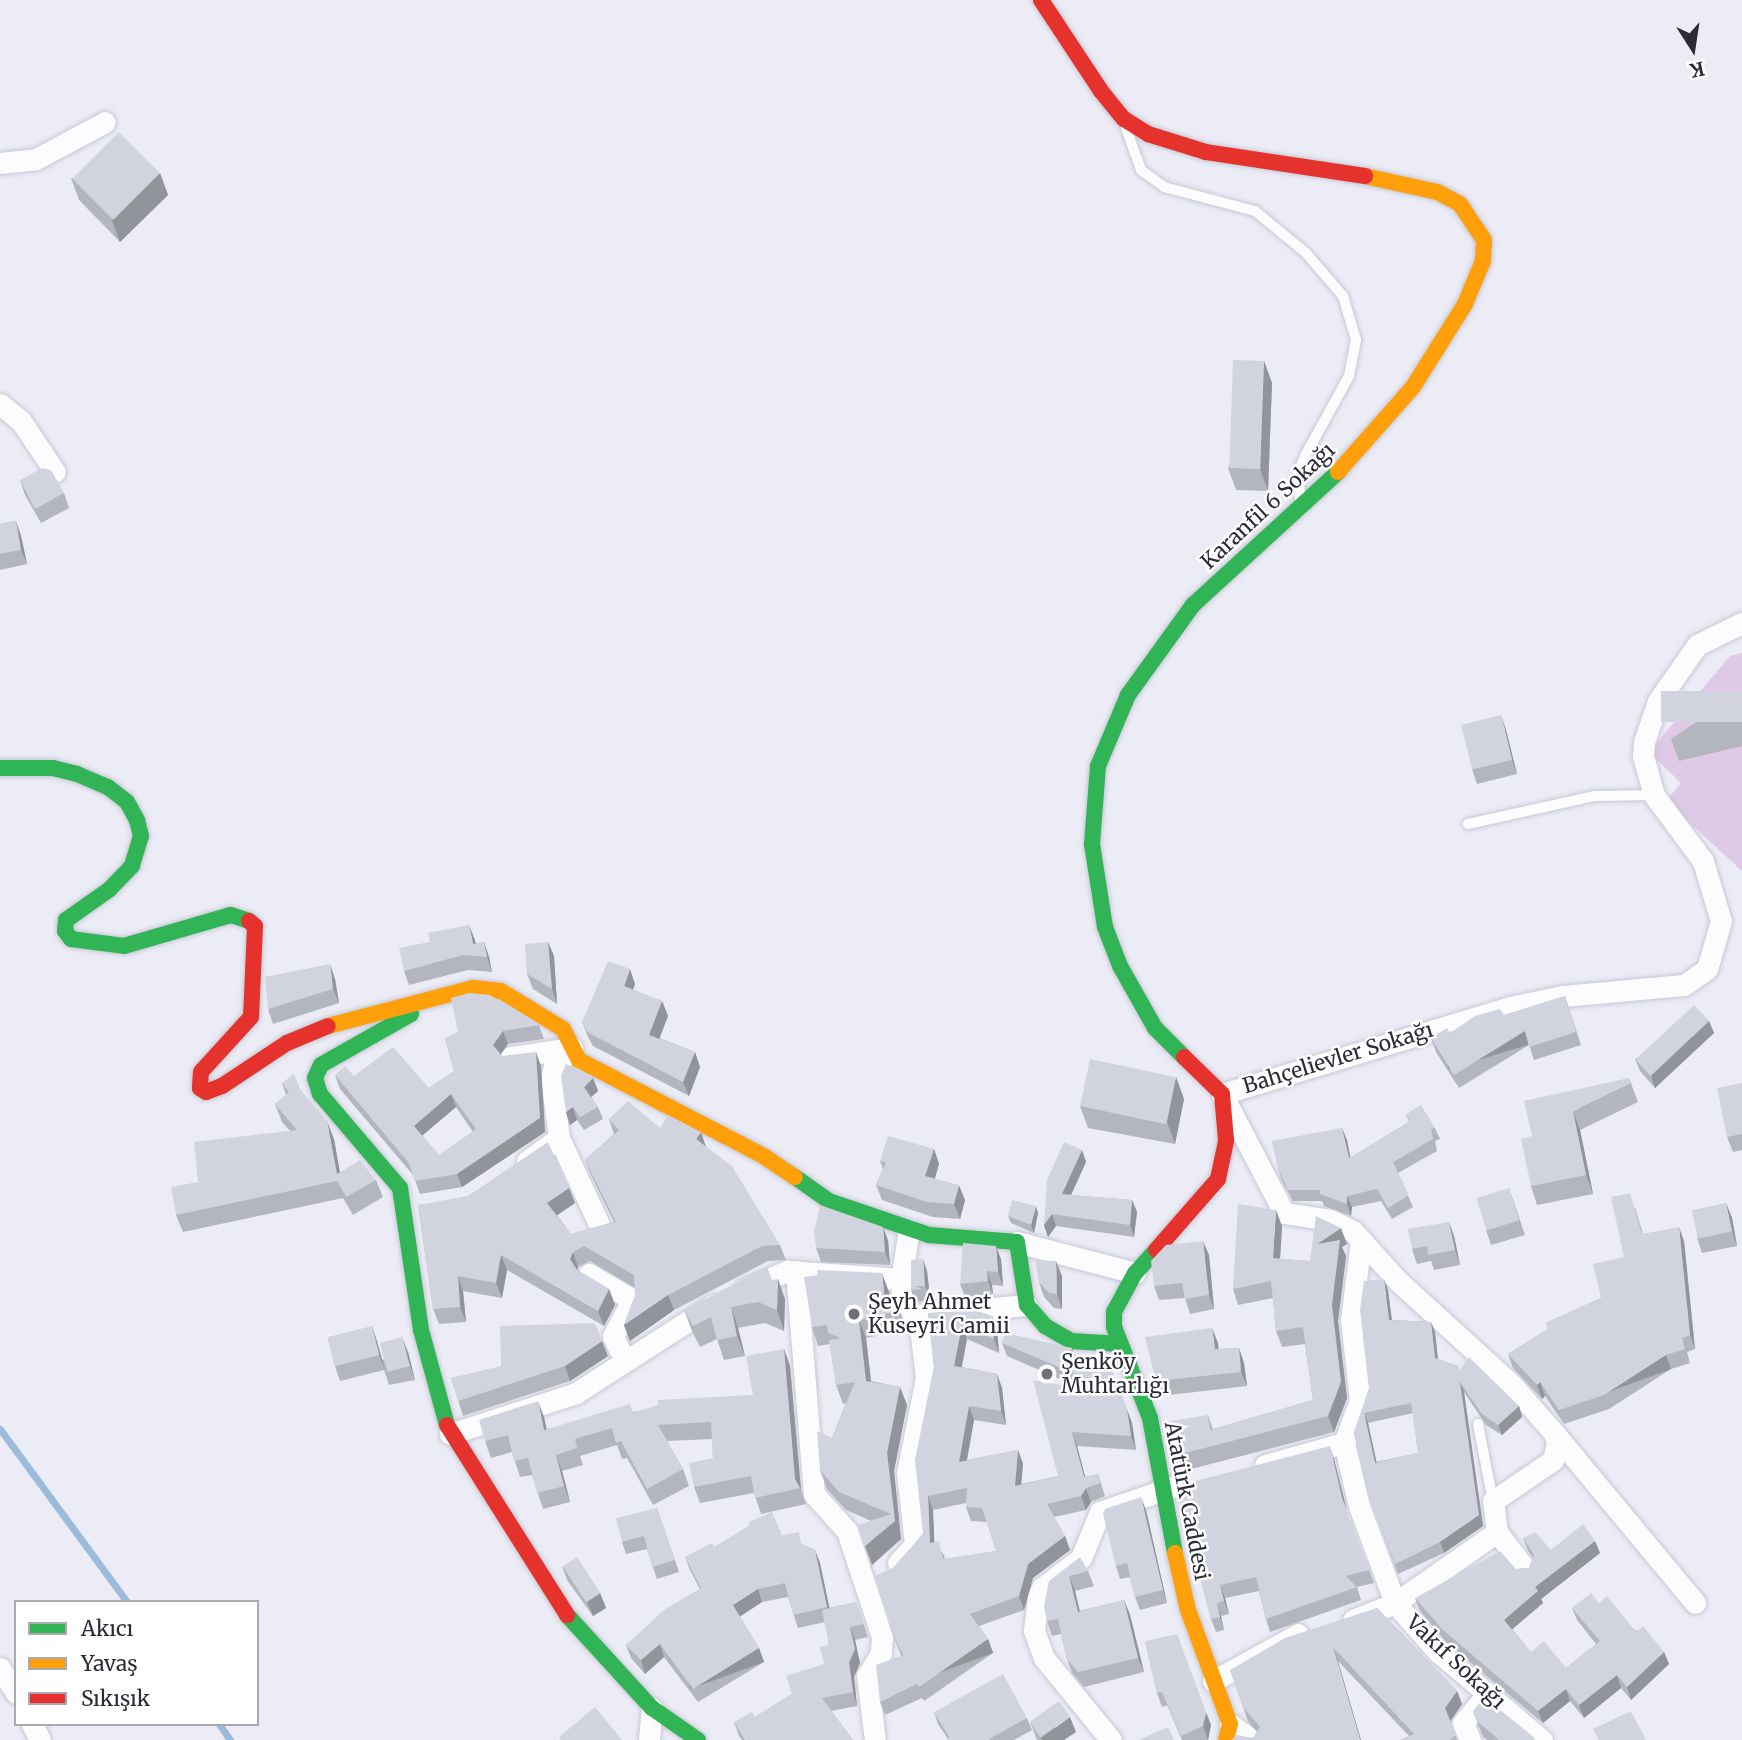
<!DOCTYPE html>
<meta charset="utf-8">
<style>
body{margin:0}
#map{position:relative;width:1742px;height:1740px;overflow:hidden;background:#ececf7;font-family:Merriweather,serif}
div>[style]{position:absolute}
[style*='--x']{left:calc(var(--x)*1px);top:calc(var(--y)*1px);width:calc(var(--w)*1px);rotate:calc(var(--a)*1deg)}
.green>*{inset:0;background:#dec9e6}
.stream>*{height:7px;margin:-3.5px;padding:0 3.5px;transform-origin:3.5px;border-radius:3.5px;background:#9cbad9}
.roads{filter:drop-shadow(0 0 2px #c7c8d3) drop-shadow(0 0 2px #c7c8d3)}
.lane>*{height:10px;margin:-5px;padding:0 5px;transform-origin:5px;border-radius:5px;background:#fcfcfe}
.street>*{height:21px;margin:-10.5px;padding:0 10.5px;transform-origin:10.5px;border-radius:10.5px;background:#fcfcfe}
.fast>*{height:16px;margin:-8px;padding:0 8px;transform-origin:8px;border-radius:8px;background:#30b455}
.slow>*{height:16px;margin:-8px;padding:0 8px;transform-origin:8px;border-radius:8px;background:#ff9f0a}
.jam>*{height:16px;margin:-8px;padding:0 8px;transform-origin:8px;border-radius:8px;background:#e5322d}
.wall>*{inset:0;background:#b4b6bf}
.shaded-wall>*{inset:0;background:#92949b;transform-origin:0 0}
.building>*{inset:0;background:#d1d4de;transform-origin:0 0}
.dots>*{width:19px;height:19px;translate:-50% -50%;box-sizing:border-box;border:4px solid #fff;border-radius:50%}
span{translate:-50% -50%;white-space:nowrap;text-align:center;line-height:1.15;-webkit-text-stroke:5px #fff;paint-order:stroke}
.street-label{font-size:21px;color:#2c2c38}
.poi-label{font-size:21px;color:#2c2c38}
.left{translate:0 -50%;text-align:left}
.legend{position:absolute;left:14px;top:1600px;width:245px;height:126px;box-sizing:border-box;background:#fff;border:2px solid #ababaf;margin:0;padding:9px 12px;list-style:none;font-size:21px;color:#2c2c38}
.legend li{display:flex;align-items:center;gap:14px;height:35px}
.legend b{width:35px;border:2px solid #ababaf}
.north{position:absolute;left:1658px;top:14px;width:70px;height:70px;-webkit-text-stroke:5px #fff;paint-order:stroke;rotate:168deg;font-size:19px;font-weight:700;line-height:28px;text-align:center;color:#2c2c38}
.north::after{content:'';display:block;margin:auto;width:24px;height:32px;background:#2c2c38;clip-path:polygon(50% 0,100% 100%,50% 72%,0 100%)}
</style>
<div id="map">
<div class="green">
<i style="clip-path:polygon(1742px 653px,1742px 871px,1666px 801px,1681px 783px,1649px 752px,1730px 656px)"></i>
</div>
<div class="stream">
<i style="--x:0;--y:1429;--w:215;--a:53.7"></i>
<i style="--x:219;--y:1724;--w:19;--a:55"></i>
</div>
<div class="roads">
<div class="lane">
<i style="--x:1126;--y:128;--w:45;--a:70.3"></i>
<i style="--x:1141;--y:170;--w:29;--a:36"></i>
<i style="--x:1164;--y:187;--w:94;--a:14.8"></i>
<i style="--x:1255;--y:211;--w:66;--a:39.5"></i>
<i style="--x:1306;--y:253;--w:57;--a:49.3"></i>
<i style="--x:1343;--y:296;--w:46;--a:73.5"></i>
<i style="--x:1356;--y:340;--w:37;--a:101"></i>
<i style="--x:1349;--y:376;--w:91;--a:118.8"></i>
<i style="--x:1305;--y:456;--w:16;--a:112"></i>
<i style="--x:1299;--y:471;--w:29;--a:88"></i>
<i style="--x:1468;--y:824;--w:129;--a:-12.5"></i>
<i style="--x:1594;--y:796;--w:60;--a:-1"></i>
<i style="--x:1478;--y:1424;--w:78;--a:79"></i>
</div>
<div class="street">
<i style="--x:0;--y:163;--w:36;--a:-6"></i>
<i style="--x:36;--y:159;--w:78;--a:-28.2"></i>
<i style="--x:0;--y:404;--w:27;--a:39"></i>
<i style="--x:21;--y:421;--w:61;--a:56.3"></i>
<i style="--x:511;--y:1057;--w:62;--a:-8.4"></i>
<i style="--x:559;--y:1138;--w:95;--a:65.1"></i>
<i style="--x:527;--y:1161;--w:39;--a:-36"></i>
<i style="--x:559;--y:1138;--w:62;--a:-97.5"></i>
<i style="--x:551;--y:1077;--w:10;--a:-73"></i>
<i style="--x:554;--y:1067;--w:26;--a:-47"></i>
<i style="--x:909;--y:1230;--w:50;--a:99.3"></i>
<i style="--x:901;--y:1279;--w:37;--a:87"></i>
<i style="--x:903;--y:1316;--w:124;--a:-5.1"></i>
<i style="--x:1361;--y:1240;--w:81;--a:97.1"></i>
<i style="--x:1351;--y:1320;--w:81;--a:83.6"></i>
<i style="--x:1360;--y:1400;--w:46;--a:110.4"></i>
<i style="--x:1344;--y:1443;--w:65;--a:76.6"></i>
<i style="--x:1359;--y:1506;--w:103;--a:69.6"></i>
<i style="--x:1395;--y:1603;--w:124;--a:-34.8"></i>
<i style="--x:1017;--y:1242;--w:122;--a:14.7"></i>
<i style="--x:796;--y:1271;--w:224;--a:85.4"></i>
<i style="--x:814;--y:1494;--w:50;--a:48.3"></i>
<i style="--x:847;--y:1531;--w:112;--a:71.7"></i>
<i style="--x:882;--y:1637;--w:16;--a:94"></i>
<i style="--x:881;--y:1653;--w:27;--a:121"></i>
<i style="--x:867;--y:1676;--w:64;--a:82.9"></i>
<i style="--x:589;--y:1274;--w:45;--a:30.5"></i>
<i style="--x:628;--y:1297;--w:9;--a:84"></i>
<i style="--x:629;--y:1306;--w:34;--a:118"></i>
<i style="--x:613;--y:1336;--w:26;--a:65"></i>
<i style="--x:745;--y:1289;--w:46;--a:-23.2"></i>
<i style="--x:787;--y:1271;--w:114;--a:4"></i>
<i style="--x:1554;--y:1433;--w:221;--a:50.3"></i>
<i style="--x:450;--y:1434;--w:133;--a:-18"></i>
<i style="--x:576;--y:1393;--w:163;--a:-32.7"></i>
<i style="--x:1265;--y:1465;--w:82;--a:-15.6"></i>
<i style="--x:898;--y:1563;--w:25;--a:-48"></i>
<i style="--x:915;--y:1544;--w:71;--a:-96.4"></i>
<i style="--x:907;--y:1473;--w:97;--a:-78.7"></i>
<i style="--x:926;--y:1378;--w:60;--a:-96.7"></i>
<i style="--x:1526;--y:1570;--w:48;--a:-127.3"></i>
<i style="--x:1497;--y:1532;--w:31;--a:-97"></i>
<i style="--x:1493;--y:1501;--w:73;--a:-34.3"></i>
<i style="--x:1553;--y:1460;--w:18;--a:-77"></i>
<i style="--x:1557;--y:1442;--w:9;--a:-108"></i>
<i style="--x:1554;--y:1433;--w:64;--a:-131.2"></i>
<i style="--x:1512;--y:1385;--w:154;--a:-137.6"></i>
<i style="--x:1398;--y:1281;--w:67;--a:-132"></i>
<i style="--x:1353;--y:1231;--w:25;--a:-154"></i>
<i style="--x:1330;--y:1220;--w:47;--a:-171.3"></i>
<i style="--x:1284;--y:1213;--w:134;--a:-117.5"></i>
<i style="--x:1222;--y:1094;--w:301;--a:-16.8"></i>
<i style="--x:1510;--y:1007;--w:54;--a:-11.7"></i>
<i style="--x:1563;--y:996;--w:121;--a:-5.2"></i>
<i style="--x:1684;--y:985;--w:28;--a:-35"></i>
<i style="--x:1707;--y:969;--w:50;--a:-73.7"></i>
<i style="--x:1721;--y:921;--w:63;--a:-106.7"></i>
<i style="--x:1703;--y:861;--w:82;--a:-126.6"></i>
<i style="--x:1654;--y:795;--w:41;--a:-105.8"></i>
<i style="--x:1643;--y:756;--w:14;--a:-86"></i>
<i style="--x:1644;--y:742;--w:43;--a:-71.1"></i>
<i style="--x:1658;--y:701;--w:68;--a:-55.1"></i>
<i style="--x:1697;--y:645;--w:50;--a:-26.1"></i>
<i style="--x:1353;--y:1620;--w:45;--a:-22"></i>
<i style="--x:1395;--y:1603;--w:64;--a:48.8"></i>
<i style="--x:1437;--y:1651;--w:138;--a:40.3"></i>
<i style="--x:0;--y:1668;--w:30;--a:57"></i>
<i style="--x:1213;--y:1681;--w:97;--a:-28.9"></i>
<i style="--x:32;--y:1724;--w:18;--a:63"></i>
<i style="--x:1230;--y:1724;--w:27;--a:36"></i>
<i style="--x:649;--y:1740;--w:32;--a:-85"></i>
<i style="--x:1111;--y:1740;--w:106;--a:-129.3"></i>
<i style="--x:1044;--y:1658;--w:30;--a:-110"></i>
<i style="--x:1034;--y:1630;--w:33;--a:-83"></i>
<i style="--x:1038;--y:1597;--w:10;--a:-66"></i>
<i style="--x:1042;--y:1588;--w:49;--a:-37.6"></i>
<i style="--x:1081;--y:1558;--w:50;--a:-67.6"></i>
<i style="--x:1100;--y:1512;--w:76;--a:-19.1"></i>
<i style="--x:1470;--y:1740;--w:18;--a:-112"></i>
<i style="--x:1463;--y:1723;--w:38;--a:-50"></i>
</div>
<div class="fast">
<i style="--x:0;--y:768;--w:53;--a:0"></i>
<i style="--x:53;--y:768;--w:25;--a:14"></i>
<i style="--x:77;--y:774;--w:34;--a:23"></i>
<i style="--x:108;--y:787;--w:24;--a:38"></i>
<i style="--x:127;--y:802;--w:21;--a:61"></i>
<i style="--x:137;--y:820;--w:16;--a:76"></i>
<i style="--x:141;--y:836;--w:31;--a:107"></i>
<i style="--x:132;--y:866;--w:32;--a:134"></i>
<i style="--x:110;--y:889;--w:54;--a:144.8"></i>
<i style="--x:66;--y:920;--w:11;--a:95"></i>
<i style="--x:65;--y:931;--w:10;--a:53"></i>
<i style="--x:71;--y:939;--w:53;--a:7.5"></i>
<i style="--x:124;--y:946;--w:111;--a:-16.2"></i>
<i style="--x:231;--y:915;--w:19;--a:18"></i>
<i style="--x:411;--y:1014;--w:103;--a:150.5"></i>
<i style="--x:321;--y:1065;--w:14;--a:115"></i>
<i style="--x:315;--y:1078;--w:17;--a:73"></i>
<i style="--x:320;--y:1094;--w:123;--a:49.6"></i>
<i style="--x:400;--y:1188;--w:144;--a:81.6"></i>
<i style="--x:421;--y:1330;--w:98;--a:74.7"></i>
<i style="--x:1184;--y:1057;--w:41;--a:-135"></i>
<i style="--x:1155;--y:1028;--w:71;--a:-119.4"></i>
<i style="--x:1120;--y:966;--w:42;--a:-111"></i>
<i style="--x:1105;--y:927;--w:84;--a:-98.9"></i>
<i style="--x:1092;--y:844;--w:78;--a:-85.6"></i>
<i style="--x:1098;--y:766;--w:77;--a:-67.1"></i>
<i style="--x:1128;--y:695;--w:111;--a:-54.2"></i>
<i style="--x:1193;--y:605;--w:197;--a:-42.5"></i>
<i style="--x:795;--y:1177;--w:42;--a:35.2"></i>
<i style="--x:829;--y:1201;--w:106;--a:18.8"></i>
<i style="--x:929;--y:1235;--w:88;--a:4.5"></i>
<i style="--x:1017;--y:1242;--w:64;--a:81"></i>
<i style="--x:1027;--y:1305;--w:28;--a:49"></i>
<i style="--x:1045;--y:1326;--w:30;--a:30"></i>
<i style="--x:1071;--y:1341;--w:49;--a:3.5"></i>
<i style="--x:1156;--y:1250;--w:31;--a:132"></i>
<i style="--x:1135;--y:1273;--w:44;--a:118.3"></i>
<i style="--x:1114;--y:1312;--w:15;--a:90"></i>
<i style="--x:1114;--y:1327;--w:98;--a:68.4"></i>
<i style="--x:1150;--y:1418;--w:137;--a:79.5"></i>
<i style="--x:567;--y:1615;--w:126;--a:47.6"></i>
<i style="--x:652;--y:1708;--w:56;--a:34.8"></i>
</div>
<div class="slow">
<i style="--x:1338;--y:472;--w:113;--a:-48.6"></i>
<i style="--x:1413;--y:387;--w:98;--a:-57.9"></i>
<i style="--x:1465;--y:304;--w:47;--a:-67.3"></i>
<i style="--x:1483;--y:261;--w:21;--a:-87"></i>
<i style="--x:1484;--y:240;--w:43;--a:-123.7"></i>
<i style="--x:1460;--y:204;--w:26;--a:-152"></i>
<i style="--x:1437;--y:192;--w:74;--a:-167.5"></i>
<i style="--x:328;--y:1026;--w:150;--a:-14.7"></i>
<i style="--x:473;--y:988;--w:28;--a:6"></i>
<i style="--x:501;--y:991;--w:73;--a:31.5"></i>
<i style="--x:563;--y:1029;--w:35;--a:63"></i>
<i style="--x:579;--y:1060;--w:210;--a:27.5"></i>
<i style="--x:765;--y:1157;--w:36;--a:34"></i>
<i style="--x:1175;--y:1553;--w:58;--a:77.2"></i>
<i style="--x:1188;--y:1610;--w:121;--a:69.8"></i>
<i style="--x:1230;--y:1724;--w:16;--a:104"></i>
</div>
<div class="jam">
<i style="--x:1041;--y:0;--w:109;--a:56.6"></i>
<i style="--x:1101;--y:91;--w:36;--a:51"></i>
<i style="--x:1124;--y:119;--w:28;--a:32"></i>
<i style="--x:1148;--y:134;--w:61;--a:17.2"></i>
<i style="--x:1206;--y:152;--w:161;--a:8.6"></i>
<i style="--x:249;--y:921;--w:8;--a:40"></i>
<i style="--x:255;--y:926;--w:91;--a:92.5"></i>
<i style="--x:251;--y:1017;--w:74;--a:132.3"></i>
<i style="--x:201;--y:1072;--w:16;--a:94"></i>
<i style="--x:200;--y:1088;--w:7;--a:34"></i>
<i style="--x:206;--y:1092;--w:17;--a:-21"></i>
<i style="--x:222;--y:1086;--w:78;--a:-33.5"></i>
<i style="--x:287;--y:1043;--w:44;--a:-22.5"></i>
<i style="--x:1156;--y:1250;--w:94;--a:-48.9"></i>
<i style="--x:1218;--y:1179;--w:40;--a:-78"></i>
<i style="--x:1226;--y:1140;--w:46;--a:-95"></i>
<i style="--x:1222;--y:1094;--w:53;--a:-135.8"></i>
<i style="--x:447;--y:1425;--w:225;--a:57.7"></i>
</div>
</div>
<div class="wall">
<i style="clip-path:polygon(160px 173px,168px 195px,120px 242px,79px 200px,71px 178px)"></i>
<i style="clip-path:polygon(1264px 361px,1272px 383px,1268px 491px,1236px 490px,1228px 468px)"></i>
<i style="clip-path:polygon(20px 480px,64px 493px,69px 508px,41px 523px,25px 495px)"></i>
<i style="clip-path:polygon(16px 521px,21px 536px,27px 564px,0 570px,0 524px)"></i>
<i style="clip-path:polygon(1742px 691px,1742px 746px,1679px 761px,1671px 739px)"></i>
<i style="clip-path:polygon(1506px 730px,1517px 774px,1477px 784px,1472px 769px)"></i>
<i style="clip-path:polygon(475px 940px,476px 944px,484px 942px,489px 957px,492px 972px,468px 970px,409px 985px,404px 971px,430px 942px)"></i>
<i style="clip-path:polygon(548px 942px,554px 956px,557px 1004px,533px 989px,527px 974px)"></i>
<i style="clip-path:polygon(335px 979px,339px 1003px,273px 1024px,268px 1009px)"></i>
<i style="clip-path:polygon(635px 984px,633px 990px,662px 1001px,668px 1016px,659px 1038px,695px 1052px,700px 1067px,689px 1096px,593px 1046px,588px 1037px,582px 1022px)"></i>
<i style="clip-path:polygon(1565px 996px,1581px 1045px,1534px 1060px,1529px 1045px,1459px 1088px,1436px 1052px,1431px 1038px)"></i>
<i style="clip-path:polygon(1709px 1021px,1714px 1033px,1655px 1088px,1640px 1071px,1635px 1059px)"></i>
<i style="clip-path:polygon(evenodd,539px 1025px,544px 1039px,508px 1044px,501px 1054px,502px 1056px,541px 1066px,545px 1132px,462px 1187px,420px 1194px,413px 1175px,340px 1089px,335px 1075px,354px 1076px,429px 1088px,454px 1071px,445px 1038px,539px 1025px,456px 1107px,473px 1132px,439px 1155px,422px 1136px,456px 1107px)"></i>
<i style="clip-path:polygon(1176px 1077px,1184px 1099px,1175px 1144px,1088px 1128px,1080px 1106px)"></i>
<i style="clip-path:polygon(593px 1078px,598px 1091px,591px 1097px,598px 1107px,603px 1119px,584px 1130px,577px 1120px,570px 1125px,566px 1112px)"></i>
<i style="clip-path:polygon(1629px 1078px,1638px 1102px,1580px 1130px,1593px 1194px,1537px 1205px,1531px 1186px,1532px 1136px)"></i>
<i style="clip-path:polygon(282px 1083px,300px 1089px,334px 1139px,340px 1172px,376px 1180px,383px 1197px,353px 1215px,343px 1198px,183px 1232px,176px 1215px,198px 1182px,290px 1131px,282px 1122px,275px 1104px,286px 1095px)"></i>
<i style="clip-path:polygon(1742px 1083px,1742px 1150px,1733px 1152px,1727px 1137px)"></i>
<i style="clip-path:polygon(1406px 1114px,1435px 1128px,1440px 1139px,1435px 1141px,1437px 1151px,1398px 1173px,1413px 1207px,1392px 1219px,1381px 1201px,1352px 1207px,1351px 1216px,1324px 1206px,1322px 1201px,1293px 1201px,1282px 1181px,1278px 1169px,1342px 1128px,1347px 1140px,1350px 1158px,1409px 1122px)"></i>
<i style="clip-path:polygon(609px 1119px,660px 1128px,706px 1146px,780px 1245px,786px 1260px,768px 1261px,674px 1310px,630px 1341px,624px 1325px,635px 1296px,635px 1288px,590px 1261px,578px 1267px,577px 1270px,609px 1289px,615px 1305px,604px 1326px,507px 1270px,502px 1298px,463px 1291px,466px 1322px,439px 1324px,433px 1309px,418px 1205px,569px 1188px,575px 1203px,557px 1215px,571px 1234px,614px 1222px,591px 1175px,585px 1160px,614px 1134px)"></i>
<i style="clip-path:polygon(934px 1149px,939px 1164px,935px 1179px,965px 1200px,960px 1219px,933px 1217px,882px 1200px,876px 1185px,883px 1169px,880px 1161px)"></i>
<i style="clip-path:polygon(1082px 1150px,1086px 1162px,1071px 1195px,1132px 1200px,1137px 1212px,1134px 1237px,1056px 1226px,1048px 1237px,1044px 1225px)"></i>
<i style="clip-path:polygon(1509px 1188px,1525px 1235px,1491px 1245px,1486px 1230px)"></i>
<i style="clip-path:polygon(1726px 1203px,1732px 1218px,1737px 1246px,1702px 1253px,1697px 1238px)"></i>
<i style="clip-path:polygon(1635px 1207px,1643px 1234px,1684px 1241px,1695px 1349px,1687px 1352px,1690px 1363px,1671px 1369px,1609px 1409px,1564px 1424px,1545px 1396px,1542px 1399px,1513px 1368px,1508px 1354px,1548px 1329px,1546px 1323px,1601px 1298px,1624px 1257px)"></i>
<i style="clip-path:polygon(1038px 1213px,1034px 1233px,1011px 1223px,1008px 1216px)"></i>
<i style="clip-path:polygon(1449px 1222px,1454px 1236px,1460px 1265px,1434px 1270px,1431px 1261px,1417px 1264px,1412px 1249px)"></i>
<i style="clip-path:polygon(1282px 1226px,1280px 1259px,1310px 1261px,1347px 1244px,1342px 1247px,1346px 1256px,1338px 1321px,1347px 1398px,1334px 1432px,1176px 1473px,1170px 1457px,1208px 1415px,1213px 1429px,1313px 1400px,1305px 1344px,1282px 1347px,1276px 1331px,1273px 1298px,1238px 1305px,1233px 1289px)"></i>
<i style="clip-path:polygon(888px 1240px,890px 1265px,821px 1262px,816px 1248px)"></i>
<i style="clip-path:polygon(1209px 1255px,1214px 1309px,1190px 1314px,1185px 1298px,1159px 1300px,1154px 1286px)"></i>
<i style="clip-path:polygon(1001px 1259px,1003px 1286px,992px 1285px,993px 1295px,965px 1297px,960px 1284px)"></i>
<i style="clip-path:polygon(927px 1271px,930px 1298px,926px 1298px,927px 1301px,915px 1302px,911px 1290px)"></i>
<i style="clip-path:polygon(1062px 1276px,1062px 1309px,1054px 1308px,1044px 1297px,1039px 1282px)"></i>
<i style="clip-path:polygon(772px 1280px,785px 1299px,784px 1331px,765px 1323px,738px 1328px,745px 1356px,724px 1360px,717px 1339px,700px 1347px,692px 1331px,684px 1310px)"></i>
<i style="clip-path:polygon(evenodd,1388px 1290px,1392px 1320px,1431px 1322px,1435px 1332px,1438px 1359px,1458px 1366px,1459px 1370px,1519px 1406px,1522px 1417px,1502px 1435px,1486px 1425px,1464px 1392px,1483px 1526px,1444px 1553px,1398px 1574px,1368px 1492px,1354px 1433px,1369px 1389px,1388px 1290px,1413px 1413px,1418px 1453px,1376px 1462px,1368px 1423px,1413px 1413px)"></i>
<i style="clip-path:polygon(889px 1292px,890px 1306px,900px 1311px,907px 1329px,866px 1338px,871px 1381px,900px 1387px,907px 1405px,894px 1471px,901px 1539px,872px 1565px,871px 1521px,846px 1510px,827px 1489px,820px 1470px,832px 1438px,846px 1403px,843px 1404px,836px 1385px,830px 1344px,818px 1346px,812px 1327px)"></i>
<i style="clip-path:polygon(evenodd,928px 1313px,992px 1316px,997px 1330px,999px 1353px,967px 1339px,962px 1367px,997px 1374px,1002px 1388px,1006px 1425px,974px 1420px,967px 1460px,1018px 1450px,1023px 1464px,1021px 1484px,1058px 1476px,1085px 1390px,1007px 1356px,1002px 1343px,1072px 1348px,1077px 1362px,1076px 1366px,1111px 1368px,1132px 1423px,1136px 1450px,1077px 1446px,1085px 1477px,1098px 1474px,1105px 1496px,1091px 1502px,1086px 1510px,1054px 1517px,1065px 1536px,1070px 1550px,1033px 1578px,1024px 1610px,979px 1626px,988px 1639px,993px 1653px,924px 1701px,922px 1698px,885px 1715px,880px 1702px,901px 1655px,890px 1628px,894px 1567px,923px 1534px,934px 1366px,928px 1313px,966px 1503px,966px 1507px,971px 1521px,987px 1522px,996px 1551px,945px 1559px,944px 1555px,934px 1542px,933px 1510px,966px 1503px)"></i>
<i style="clip-path:polygon(372px 1326px,382px 1360px,408px 1352px,415px 1380px,389px 1385px,384px 1370px,340px 1381px,335px 1367px)"></i>
<i style="clip-path:polygon(1218px 1343px,1218px 1349px,1239px 1348px,1244px 1363px,1247px 1386px,1161px 1396px,1156px 1381px)"></i>
<i style="clip-path:polygon(784px 1349px,790px 1366px,801px 1490px,806px 1504px,761px 1514px,754px 1493px,700px 1503px,694px 1487px,713px 1458px,712px 1439px,667px 1441px,683px 1469px,689px 1486px,653px 1505px,627px 1458px,622px 1459px,617px 1445px,580px 1456px,583px 1465px,562px 1471px,570px 1502px,543px 1509px,532px 1475px,520px 1477px,512px 1452px,491px 1458px,485px 1441px,544px 1417px,547px 1429px,633px 1412px,753px 1395px)"></i>
<i style="clip-path:polygon(608px 1356px,570px 1381px,463px 1416px,451px 1378px)"></i>
<i style="clip-path:polygon(1334px 1459px,1346px 1510px,1374px 1583px,1357px 1587px,1361px 1600px,1270px 1632px,1266px 1619px,1259px 1591px,1225px 1598px,1229px 1614px,1221px 1616px,1224px 1630px,1216px 1632px,1211px 1619px,1176px 1486px)"></i>
<i style="clip-path:polygon(657px 1508px,679px 1572px,657px 1579px,647px 1549px,626px 1554px,622px 1542px)"></i>
<i style="clip-path:polygon(1146px 1510px,1167px 1603px,1140px 1610px,1135px 1597px,1130px 1577px,1120px 1579px,1116px 1566px)"></i>
<i style="clip-path:polygon(782px 1535px,815px 1550px,820px 1563px,829px 1608px,856px 1602px,868px 1637px,855px 1640px,860px 1663px,854px 1677px,857px 1706px,831px 1711px,853px 1740px,742px 1740px,739px 1736px,734px 1722px,755px 1717px,792px 1694px,824px 1664px,829px 1645px,825px 1622px,798px 1628px,788px 1597px,762px 1602px,740px 1617px,759px 1648px,764px 1662px,698px 1702px,664px 1657px,645px 1674px,631px 1658px,626px 1645px,700px 1589px,690px 1570px,685px 1557px,714px 1547px)"></i>
<i style="clip-path:polygon(1523px 1538px,1551px 1550px,1600px 1553px,1541px 1599px,1543px 1603px,1512px 1629px,1531px 1652px,1566px 1668px,1596px 1644px,1577px 1620px,1572px 1608px,1599px 1603px,1664px 1652px,1669px 1664px,1631px 1700px,1621px 1688px,1584px 1718px,1570px 1701px,1543px 1723px,1446px 1642px,1420px 1611px,1415px 1598px,1516px 1569px,1529px 1568px,1533px 1558px,1528px 1551px)"></i>
<i style="clip-path:polygon(562px 1566px,600px 1593px,606px 1608px,593px 1616px,567px 1580px)"></i>
<i style="clip-path:polygon(1088px 1571px,1094px 1586px,1075px 1591px,1080px 1611px,1124px 1600px,1130px 1615px,1144px 1672px,1084px 1687px,1072px 1673px,1067px 1659px,1061px 1634px,1052px 1636px,1047px 1621px,1049px 1581px)"></i>
<i style="clip-path:polygon(1377px 1608px,1457px 1691px,1462px 1704px,1450px 1721px,1457px 1740px,1400px 1740px,1409px 1736px,1338px 1661px,1253px 1738px,1257px 1732px,1248px 1721px,1230px 1670px)"></i>
<i style="clip-path:polygon(1145px 1641px,1211px 1725px,1208px 1740px,1182px 1740px,1167px 1705px,1162px 1707px,1157px 1693px)"></i>
<i style="clip-path:polygon(1473px 1711px,1535px 1740px,1487px 1740px,1483px 1737px)"></i>
<i style="clip-path:polygon(934px 1712px,1027px 1718px,1032px 1730px,1014px 1740px,947px 1740px,948px 1739px,938px 1724px)"></i>
<i style="clip-path:polygon(1030px 1722px,1076px 1732px,1064px 1740px,1037px 1740px)"></i>
</div>
<div class="shaded-wall">
<i style="clip-path:polygon(160px 173px,168px 195px,120px 242px,112px 220px)"></i>
<i style="clip-path:polygon(1264px 361px,1272px 383px,1268px 491px,1260px 469px)"></i>
<i style="clip-path:polygon(16px 521px,21px 536px,27px 564px,21px 550px)"></i>
<i style="clip-path:polygon(1501px 715px,1506px 730px,1517px 774px,1512px 760px)"></i>
<i style="clip-path:polygon(469px 925px,475px 940px,479px 959px,473px 944px)"></i>
<i style="clip-path:polygon(484px 942px,489px 957px,492px 972px,487px 957px)"></i>
<i style="clip-path:polygon(548px 942px,554px 956px,557px 1004px,552px 989px)"></i>
<i style="clip-path:polygon(330px 964px,335px 979px,339px 1003px,333px 989px)"></i>
<i style="clip-path:polygon(630px 969px,635px 984px,629px 1001px,624px 986px)"></i>
<i style="clip-path:polygon(662px 1001px,668px 1016px,655px 1050px,649px 1035px)"></i>
<i style="clip-path:polygon(1709px 1021px,1714px 1033px,1655px 1088px,1651px 1076px)"></i>
<i style="clip-path:polygon(503px 1031px,508px 1044px,498px 1058px,493px 1045px)"></i>
<i style="left:1525px;top:1031px;width:14px;height:84px;rotate:73deg"></i>
<i style="clip-path:polygon(536px 1052px,541px 1066px,545px 1132px,462px 1187px,457px 1174px)"></i>
<i style="clip-path:polygon(695px 1052px,700px 1067px,689px 1096px,683px 1082px)"></i>
<i style="clip-path:polygon(1176px 1077px,1184px 1099px,1175px 1144px,1167px 1122px)"></i>
<i style="clip-path:polygon(593px 1078px,598px 1091px,588px 1100px,584px 1087px)"></i>
<i style="clip-path:polygon(451px 1094px,456px 1107px,418px 1139px,414px 1126px)"></i>
<i style="clip-path:polygon(573px 1107px,577px 1120px,570px 1125px,566px 1112px)"></i>
<i style="clip-path:polygon(1573px 1111px,1580px 1130px,1593px 1194px,1586px 1175px)"></i>
<i style="clip-path:polygon(327px 1121px,334px 1139px,343px 1191px,337px 1174px)"></i>
<i style="clip-path:polygon(1342px 1128px,1347px 1140px,1353px 1170px,1349px 1158px)"></i>
<i style="clip-path:polygon(701px 1132px,706px 1147px,696px 1139px)"></i>
<i style="clip-path:polygon(934px 1149px,939px 1164px,931px 1191px,925px 1176px)"></i>
<i style="clip-path:polygon(1082px 1150px,1086px 1162px,1066px 1206px,1062px 1194px)"></i>
<i style="clip-path:polygon(959px 1185px,965px 1200px,960px 1219px,954px 1204px)"></i>
<i style="clip-path:polygon(569px 1188px,575px 1203px,553px 1218px,547px 1203px)"></i>
<i style="clip-path:polygon(1347px 1196px,1352px 1207px,1351px 1216px,1347px 1204px)"></i>
<i style="clip-path:polygon(1132px 1200px,1137px 1212px,1134px 1237px,1130px 1225px)"></i>
<i style="clip-path:polygon(1726px 1203px,1732px 1218px,1737px 1246px,1732px 1231px)"></i>
<i style="clip-path:polygon(1036px 1206px,1038px 1213px,1034px 1233px,1031px 1225px)"></i>
<i style="clip-path:polygon(1276px 1210px,1282px 1226px,1279px 1274px,1273px 1258px)"></i>
<i style="clip-path:polygon(1052px 1214px,1056px 1226px,1048px 1237px,1044px 1225px)"></i>
<i style="clip-path:polygon(1449px 1222px,1454px 1236px,1460px 1265px,1455px 1250px)"></i>
<i style="clip-path:polygon(883px 1227px,888px 1240px,890px 1265px,885px 1252px)"></i>
<i style="clip-path:polygon(1679px 1227px,1684px 1241px,1695px 1349px,1690px 1335px)"></i>
<i style="clip-path:polygon(1341px 1228px,1347px 1244px,1342px 1247px,1346px 1256px,1338px 1321px,1347px 1398px,1334px 1432px,1328px 1416px,1317px 1244px)"></i>
<i style="clip-path:polygon(1203px 1241px,1209px 1255px,1214px 1309px,1209px 1295px)"></i>
<i style="clip-path:polygon(996px 1246px,1001px 1259px,1003px 1286px,998px 1272px)"></i>
<i style="clip-path:polygon(573px 1252px,578px 1267px,576px 1275px,570px 1259px)"></i>
<i style="clip-path:polygon(501px 1255px,507px 1270px,502px 1298px,496px 1283px)"></i>
<i style="clip-path:polygon(923px 1259px,927px 1271px,930px 1298px,925px 1286px)"></i>
<i style="clip-path:polygon(1056px 1261px,1062px 1276px,1062px 1309px,1057px 1294px)"></i>
<i style="clip-path:polygon(987px 1271px,992px 1285px,993px 1295px,988px 1281px)"></i>
<i style="clip-path:polygon(882px 1273px,889px 1292px,891px 1313px,885px 1304px)"></i>
<i style="clip-path:polygon(458px 1276px,463px 1291px,466px 1322px,460px 1307px)"></i>
<i style="clip-path:polygon(778px 1279px,785px 1299px,784px 1331px,777px 1310px)"></i>
<i style="clip-path:polygon(1384px 1279px,1388px 1290px,1393px 1330px,1389px 1320px)"></i>
<i style="clip-path:polygon(609px 1289px,615px 1305px,604px 1326px,598px 1311px)"></i>
<i style="clip-path:polygon(668px 1295px,674px 1310px,630px 1341px,624px 1325px)"></i>
<i style="clip-path:polygon(731px 1307px,738px 1328px,745px 1356px,737px 1336px)"></i>
<i style="clip-path:polygon(992px 1316px,997px 1330px,999px 1353px,994px 1339px)"></i>
<i style="clip-path:polygon(859px 1320px,866px 1338px,873px 1399px,866px 1381px)"></i>
<i style="clip-path:polygon(1431px 1322px,1435px 1332px,1439px 1369px,1435px 1358px)"></i>
<i style="clip-path:polygon(962px 1325px,967px 1339px,959px 1380px,954px 1366px)"></i>
<i style="clip-path:polygon(372px 1326px,377px 1341px,385px 1370px,379px 1355px)"></i>
<i style="clip-path:polygon(1212px 1328px,1218px 1343px,1220px 1364px,1215px 1349px)"></i>
<i style="clip-path:polygon(402px 1337px,408px 1352px,415px 1380px,410px 1366px)"></i>
<i style="clip-path:polygon(602px 1341px,608px 1356px,570px 1381px,565px 1366px)"></i>
<i style="clip-path:polygon(1072px 1348px,1077px 1362px,1074px 1373px,1068px 1365px)"></i>
<i style="clip-path:polygon(1239px 1348px,1244px 1363px,1247px 1386px,1241px 1372px)"></i>
<i style="clip-path:polygon(784px 1349px,790px 1366px,801px 1490px,795px 1479px)"></i>
<i style="left:1666px;top:1355px;width:15px;height:74px;rotate:70deg"></i>
<i style="clip-path:polygon(997px 1374px,1002px 1388px,1006px 1425px,1001px 1411px)"></i>
<i style="clip-path:polygon(1460px 1382px,1464px 1392px,1483px 1526px,1444px 1553px,1440px 1542px)"></i>
<i style="clip-path:polygon(1540px 1382px,1545px 1396px,1542px 1399px,1537px 1385px)"></i>
<i style="clip-path:polygon(900px 1387px,907px 1405px,894px 1471px,901px 1539px,872px 1565px,865px 1546px,895px 1521px,887px 1453px)"></i>
<i style="clip-path:polygon(538px 1401px,544px 1417px,550px 1446px,544px 1430px)"></i>
<i style="clip-path:polygon(969px 1406px,974px 1420px,964px 1476px,959px 1462px)"></i>
<i style="clip-path:polygon(1519px 1406px,1522px 1417px,1502px 1435px,1498px 1425px)"></i>
<i style="clip-path:polygon(1127px 1409px,1132px 1423px,1136px 1450px,1131px 1436px)"></i>
<i style="clip-path:polygon(1364px 1413px,1368px 1423px,1379px 1473px,1375px 1463px)"></i>
<i style="clip-path:polygon(1072px 1432px,1077px 1446px,1089px 1491px,1084px 1477px)"></i>
<i style="clip-path:polygon(1330px 1446px,1334px 1459px,1347px 1510px,1342px 1498px)"></i>
<i style="clip-path:polygon(1018px 1450px,1023px 1464px,1020px 1499px,1015px 1486px)"></i>
<i style="clip-path:polygon(556px 1455px,562px 1471px,570px 1502px,564px 1486px)"></i>
<i style="clip-path:polygon(1086px 1488px,1091px 1502px,1086px 1510px,1081px 1496px)"></i>
<i style="clip-path:polygon(928px 1496px,933px 1510px,935px 1557px,930px 1543px)"></i>
<i style="clip-path:polygon(1141px 1497px,1146px 1510px,1167px 1603px,1163px 1590px)"></i>
<i style="clip-path:polygon(1065px 1536px,1070px 1550px,1033px 1578px,1024px 1610px,1019px 1596px,1028px 1564px)"></i>
<i style="clip-path:polygon(1595px 1541px,1600px 1553px,1541px 1599px,1543px 1603px,1509px 1632px,1504px 1620px,1535px 1587px)"></i>
<i style="clip-path:polygon(815px 1550px,820px 1563px,832px 1620px,827px 1607px)"></i>
<i style="clip-path:polygon(1069px 1576px,1075px 1591px,1083px 1626px,1078px 1612px)"></i>
<i style="clip-path:polygon(1220px 1585px,1225px 1598px,1229px 1614px,1224px 1601px)"></i>
<i style="clip-path:polygon(758px 1589px,762px 1602px,737px 1618px,733px 1605px)"></i>
<i style="clip-path:polygon(600px 1593px,606px 1608px,593px 1616px,587px 1602px)"></i>
<i style="clip-path:polygon(1124px 1600px,1130px 1615px,1144px 1672px,1138px 1658px)"></i>
<i style="clip-path:polygon(1217px 1603px,1221px 1616px,1224px 1630px,1220px 1617px)"></i>
<i style="clip-path:polygon(850px 1627px,855px 1640px,860px 1663px,854px 1677px,857px 1706px,853px 1692px,849px 1663px)"></i>
<i style="left:988px;top:1639px;width:15px;height:84px;rotate:70deg"></i>
<i style="clip-path:polygon(660px 1644px,664px 1657px,645px 1674px,641px 1660px)"></i>
<i style="clip-path:polygon(1333px 1647px,1338px 1661px,1361px 1740px,1360px 1740px)"></i>
<i style="left:759px;top:1648px;width:15px;height:78px;rotate:70deg"></i>
<i style="clip-path:polygon(1664px 1652px,1669px 1664px,1631px 1700px,1627px 1687px)"></i>
<i style="clip-path:polygon(1617px 1675px,1621px 1688px,1584px 1718px,1579px 1705px)"></i>
<i style="clip-path:polygon(1566px 1689px,1570px 1701px,1543px 1723px,1538px 1711px)"></i>
<i style="clip-path:polygon(1457px 1691px,1462px 1704px,1450px 1722px,1445px 1708px)"></i>
<i style="clip-path:polygon(1206px 1712px,1211px 1725px,1208px 1740px,1203px 1726px)"></i>
<i style="clip-path:polygon(1070px 1717px,1076px 1732px,1064px 1740px,1042px 1740px,1041px 1738px)"></i>
</div>
<div class="building">
<i style="left:119px;top:132px;width:58px;height:66px;rotate:45deg"></i>
<i style="left:1233px;top:360px;width:31px;height:108px;rotate:2deg"></i>
<i style="clip-path:polygon(42px 468px,51px 470px,64px 493px,35px 509px,20px 480px)"></i>
<i style="clip-path:polygon(16px 521px,21px 550px,0 554px,0 524px)"></i>
<i style="left:1742px;top:691px;width:31px;height:81px;rotate:90deg"></i>
<i style="left:1501px;top:715px;width:46px;height:41px;rotate:76deg"></i>
<i style="clip-path:polygon(469px 925px,473px 944px,484px 942px,487px 957px,463px 955px,404px 971px,399px 948px,430px 942px,428px 933px)"></i>
<i style="clip-path:polygon(548px 942px,552px 989px,527px 974px,525px 944px)"></i>
<i style="clip-path:polygon(608px 961px,630px 969px,624px 986px,662px 1001px,649px 1035px,695px 1052px,683px 1082px,587px 1032px,582px 1022px)"></i>
<i style="clip-path:polygon(330px 964px,333px 989px,268px 1009px,265px 977px)"></i>
<i style="clip-path:polygon(evenodd,469px 993px,490px 995px,539px 1025px,503px 1031px,493px 1045px,502px 1056px,536px 1052px,540px 1118px,457px 1174px,415px 1181px,409px 1163px,335px 1075px,345px 1066px,354px 1076px,393px 1047px,429px 1088px,454px 1071px,445px 1038px,458px 1032px,451px 998px,469px 993px,451px 1094px,476px 1129px,439px 1155px,414px 1126px,451px 1094px)"></i>
<i style="clip-path:polygon(1565px 996px,1576px 1032px,1529px 1047px,1525px 1031px,1454px 1075px,1431px 1038px,1447px 1028px,1450px 1033px,1475px 1016px,1500px 1009px,1504px 1015px)"></i>
<i style="left:1694px;top:1005px;width:22px;height:80px;rotate:47deg"></i>
<i style="left:1090px;top:1059px;width:88px;height:48px;rotate:12deg"></i>
<i style="clip-path:polygon(566px 1064px,593px 1078px,584px 1087px,598px 1107px,580px 1117px,573px 1107px,566px 1112px,561px 1076px)"></i>
<i style="clip-path:polygon(294px 1074px,300px 1089px,327px 1121px,337px 1174px,360px 1160px,376px 1180px,346px 1197px,337px 1181px,176px 1215px,171px 1187px,198px 1182px,194px 1142px,297px 1130px,275px 1104px,289px 1092px,282px 1083px)"></i>
<i style="clip-path:polygon(1629px 1078px,1631px 1083px,1573px 1111px,1586px 1175px,1531px 1186px,1521px 1139px,1532px 1136px,1524px 1101px)"></i>
<i style="clip-path:polygon(1742px 1083px,1742px 1134px,1727px 1137px,1717px 1088px)"></i>
<i style="clip-path:polygon(628px 1101px,660px 1128px,668px 1115px,701px 1132px,696px 1139px,732px 1166px,780px 1245px,762px 1246px,668px 1295px,624px 1325px,635px 1296px,634px 1275px,584px 1246px,573px 1252px,570px 1259px,577px 1270px,609px 1289px,598px 1311px,501px 1255px,496px 1283px,458px 1276px,460px 1307px,433px 1309px,418px 1205px,468px 1196px,548px 1142px,569px 1188px,547px 1203px,571px 1234px,616px 1222px,585px 1160px,619px 1130px,609px 1119px)"></i>
<i style="clip-path:polygon(1421px 1105px,1435px 1128px,1431px 1129px,1433px 1139px,1393px 1162px,1409px 1195px,1388px 1208px,1377px 1189px,1347px 1196px,1347px 1204px,1320px 1194px,1320px 1190px,1288px 1190px,1278px 1169px,1272px 1141px,1342px 1128px,1349px 1158px,1410px 1121px,1406px 1114px)"></i>
<i style="clip-path:polygon(888px 1136px,934px 1149px,925px 1176px,959px 1185px,954px 1204px,927px 1202px,876px 1185px,886px 1163px,880px 1161px)"></i>
<i style="clip-path:polygon(1064px 1142px,1082px 1150px,1062px 1194px,1132px 1200px,1130px 1225px,1052px 1214px,1044px 1225px,1047px 1180px)"></i>
<i style="left:1509px;top:1188px;width:34px;height:34px;rotate:73deg"></i>
<i style="clip-path:polygon(1630px 1193px,1642px 1234px,1679px 1227px,1690px 1335px,1682px 1338px,1685px 1349px,1666px 1355px,1604px 1395px,1559px 1410px,1540px 1382px,1537px 1385px,1508px 1354px,1548px 1329px,1546px 1323px,1601px 1298px,1593px 1264px,1624px 1257px,1611px 1197px)"></i>
<i style="clip-path:polygon(1012px 1200px,1036px 1206px,1031px 1225px,1008px 1216px)"></i>
<i style="left:1726px;top:1203px;width:29px;height:35px;rotate:78deg"></i>
<i style="clip-path:polygon(1238px 1204px,1276px 1210px,1273px 1258px,1310px 1261px,1316px 1216px,1341px 1228px,1317px 1244px,1340px 1240px,1332px 1305px,1341px 1382px,1328px 1416px,1170px 1457px,1165px 1422px,1208px 1415px,1210px 1430px,1313px 1400px,1303px 1327px,1276px 1331px,1271px 1281px,1233px 1289px)"></i>
<i style="clip-path:polygon(820px 1205px,883px 1227px,885px 1252px,816px 1248px,814px 1232px)"></i>
<i style="clip-path:polygon(1449px 1222px,1455px 1250px,1428px 1255px,1427px 1246px,1412px 1249px,1408px 1229px)"></i>
<i style="clip-path:polygon(1203px 1241px,1209px 1295px,1185px 1299px,1182px 1283px,1154px 1286px,1151px 1261px,1166px 1245px)"></i>
<i style="clip-path:polygon(963px 1243px,996px 1246px,998px 1272px,987px 1271px,988px 1281px,960px 1284px)"></i>
<i style="clip-path:polygon(923px 1259px,925px 1286px,915px 1286px,922px 1289px,911px 1290px,911px 1260px)"></i>
<i style="clip-path:polygon(1035px 1260px,1056px 1261px,1057px 1294px,1049px 1293px,1039px 1282px)"></i>
<i style="clip-path:polygon(767px 1267px,772px 1280px,778px 1279px,777px 1310px,758px 1302px,731px 1307px,737px 1336px,717px 1340px,711px 1317px,693px 1326px,684px 1310px)"></i>
<i style="clip-path:polygon(817px 1270px,882px 1273px,885px 1304px,900px 1311px,859px 1320px,866px 1381px,900px 1387px,887px 1453px,895px 1521px,865px 1546px,858px 1525px,891px 1514px,839px 1492px,820px 1470px,817px 1431px,832px 1438px,855px 1382px,836px 1385px,829px 1340px,840px 1338px,828px 1333px,827px 1325px,812px 1327px,804px 1277px,818px 1275px)"></i>
<i style="clip-path:polygon(evenodd,1384px 1279px,1389px 1320px,1431px 1322px,1435px 1358px,1458px 1366px,1459px 1371px,1469px 1357px,1519px 1406px,1498px 1425px,1482px 1414px,1460px 1382px,1479px 1515px,1440px 1542px,1395px 1564px,1368px 1492px,1354px 1433px,1369px 1389px,1360px 1310px,1364px 1281px,1384px 1279px,1411px 1403px,1418px 1453px,1375px 1463px,1364px 1413px,1411px 1403px)"></i>
<i style="clip-path:polygon(evenodd,973px 1309px,992px 1316px,994px 1339px,962px 1325px,954px 1366px,997px 1374px,1001px 1411px,969px 1406px,959px 1462px,1018px 1450px,1015px 1486px,1058px 1476px,1033px 1380px,1098px 1392px,1101px 1385px,1002px 1343px,1005px 1333px,1072px 1348px,1068px 1365px,1111px 1368px,1127px 1409px,1131px 1436px,1072px 1432px,1084px 1477px,1098px 1474px,1100px 1483px,1086px 1488px,1081px 1496px,1047px 1504px,1065px 1536px,1028px 1564px,1019px 1596px,970px 1614px,988px 1639px,919px 1687px,917px 1684px,880px 1702px,876px 1665px,903px 1655px,890px 1628px,875px 1576px,894px 1567px,923px 1534px,915px 1460px,934px 1366px,928px 1313px,973px 1309px,967px 1488px,966px 1507px,982px 1508px,996px 1551px,943px 1559px,939px 1541px,930px 1543px,928px 1496px,967px 1488px)"></i>
<i style="clip-path:polygon(595px 1323px,602px 1341px,565px 1366px,458px 1401px,451px 1378px,501px 1366px,500px 1326px)"></i>
<i style="left:372px;top:1326px;width:30px;height:46px;rotate:76deg"></i>
<i style="clip-path:polygon(1212px 1328px,1215px 1349px,1239px 1348px,1241px 1372px,1156px 1381px,1145px 1337px)"></i>
<i style="left:402px;top:1337px;width:30px;height:23px;rotate:75deg"></i>
<i style="clip-path:polygon(784px 1349px,795px 1479px,800px 1488px,755px 1498px,751px 1476px,694px 1487px,689px 1463px,713px 1458px,711px 1422px,658px 1425px,683px 1469px,647px 1489px,621px 1441px,616px 1443px,612px 1428px,575px 1439px,577px 1448px,556px 1455px,564px 1486px,537px 1493px,528px 1458px,514px 1461px,508px 1435px,485px 1441px,479px 1420px,538px 1401px,544px 1430px,630px 1404px,633px 1413px,658px 1405px,658px 1400px,753px 1395px,746px 1356px)"></i>
<i style="clip-path:polygon(1330px 1446px,1342px 1498px,1369px 1570px,1346px 1576px,1357px 1587px,1266px 1619px,1256px 1577px,1220px 1585px,1224px 1601px,1217px 1603px,1220px 1617px,1211px 1619px,1176px 1486px)"></i>
<i style="clip-path:polygon(1141px 1497px,1163px 1590px,1135px 1597px,1127px 1563px,1116px 1566px,1103px 1514px,1105px 1509px)"></i>
<i style="clip-path:polygon(657px 1508px,675px 1560px,652px 1567px,644px 1536px,622px 1542px,616px 1518px)"></i>
<i style="clip-path:polygon(772px 1512px,782px 1535px,799px 1532px,801px 1544px,815px 1550px,827px 1607px,793px 1615px,785px 1583px,758px 1589px,733px 1605px,759px 1648px,693px 1689px,660px 1644px,641px 1660px,626px 1645px,664px 1610px,701px 1588px,685px 1557px,712px 1543px,714px 1547px,750px 1525px,749px 1522px)"></i>
<i style="clip-path:polygon(1583px 1524px,1595px 1541px,1535px 1587px,1538px 1591px,1504px 1620px,1531px 1652px,1544px 1641px,1566px 1668px,1600px 1641px,1572px 1608px,1591px 1593px,1599px 1603px,1607px 1596px,1636px 1632px,1643px 1626px,1664px 1652px,1627px 1687px,1617px 1675px,1579px 1705px,1566px 1689px,1538px 1711px,1442px 1629px,1415px 1598px,1500px 1551px,1516px 1569px,1529px 1568px,1534px 1555px,1523px 1538px,1535px 1532px,1551px 1550px)"></i>
<i style="left:577px;top:1557px;width:43px;height:17px;rotate:57deg"></i>
<i style="clip-path:polygon(1080px 1557px,1088px 1571px,1069px 1576px,1078px 1612px,1124px 1600px,1138px 1658px,1078px 1672px,1067px 1659px,1058px 1619px,1047px 1621px,1044px 1607px,1049px 1581px)"></i>
<i style="clip-path:polygon(856px 1602px,863px 1624px,850px 1627px,855px 1649px,849px 1663px,853px 1692px,822px 1698px,853px 1740px,745px 1740px,734px 1722px,752px 1712px,755px 1717px,792px 1694px,786px 1676px,824px 1664px,820px 1647px,829px 1645px,822px 1610px)"></i>
<i style="clip-path:polygon(1377px 1608px,1457px 1691px,1445px 1708px,1456px 1735px,1450px 1740px,1400px 1740px,1414px 1734px,1333px 1647px,1360px 1740px,1231px 1740px,1237px 1735px,1253px 1738px,1260px 1727px,1243px 1707px,1230px 1670px,1285px 1638px)"></i>
<i style="clip-path:polygon(1177px 1634px,1206px 1712px,1203px 1726px,1181px 1736px,1162px 1692px,1157px 1693px,1145px 1641px)"></i>
<i style="clip-path:polygon(1003px 1674px,1027px 1718px,989px 1739px,990px 1740px,947px 1740px,949px 1737px,934px 1712px)"></i>
<i style="clip-path:polygon(1484px 1697px,1535px 1738px,1532px 1740px,1499px 1740px,1478px 1722px,1473px 1711px)"></i>
<i style="left:1059px;top:1701px;width:19px;height:36px;rotate:55deg"></i>
<i style="clip-path:polygon(595px 1707px,622px 1740px,561px 1740px,559px 1737px)"></i>
<i style="clip-path:polygon(1631px 1711px,1646px 1740px,1599px 1740px,1593px 1729px)"></i>
<i style="clip-path:polygon(1168px 1727px,1174px 1740px,1139px 1740px)"></i>
</div>
<div class="dots">
<i style="left:854px;top:1314px;background:#6f6f7b"></i>
<i style="left:1047px;top:1374px;background:#6f6f7b"></i>
</div>
<div class="street-label">
<span style="left:1268px;top:506px;rotate:-43deg">Karanfil 6 Sokağı</span>
<span style="left:1338px;top:1058px;rotate:-17deg">Bahçelievler Sokağı</span>
<span style="left:1187px;top:1501px;rotate:79deg">Atatürk Caddesi</span>
<span style="left:1456px;top:1662px;rotate:43deg">Vakıf Sokağı</span>
</div>
<div class="poi-label">
<span class="left" style="left:868px;top:1314px">Şeyh Ahmet<br>Kuseyri Camii</span>
<span class="left" style="left:1061px;top:1374px">Şenköy<br>Muhtarlığı</span>
</div>
<ul class="legend">
<li><b style="height:9px;background:#30b455"></b>Akıcı</li>
<li><b style="height:9px;background:#ff9f0a"></b>Yavaş</li>
<li><b style="height:9px;background:#e5322d"></b>Sıkışık</li>
</ul>
<div class="north">K</div>
</div>
